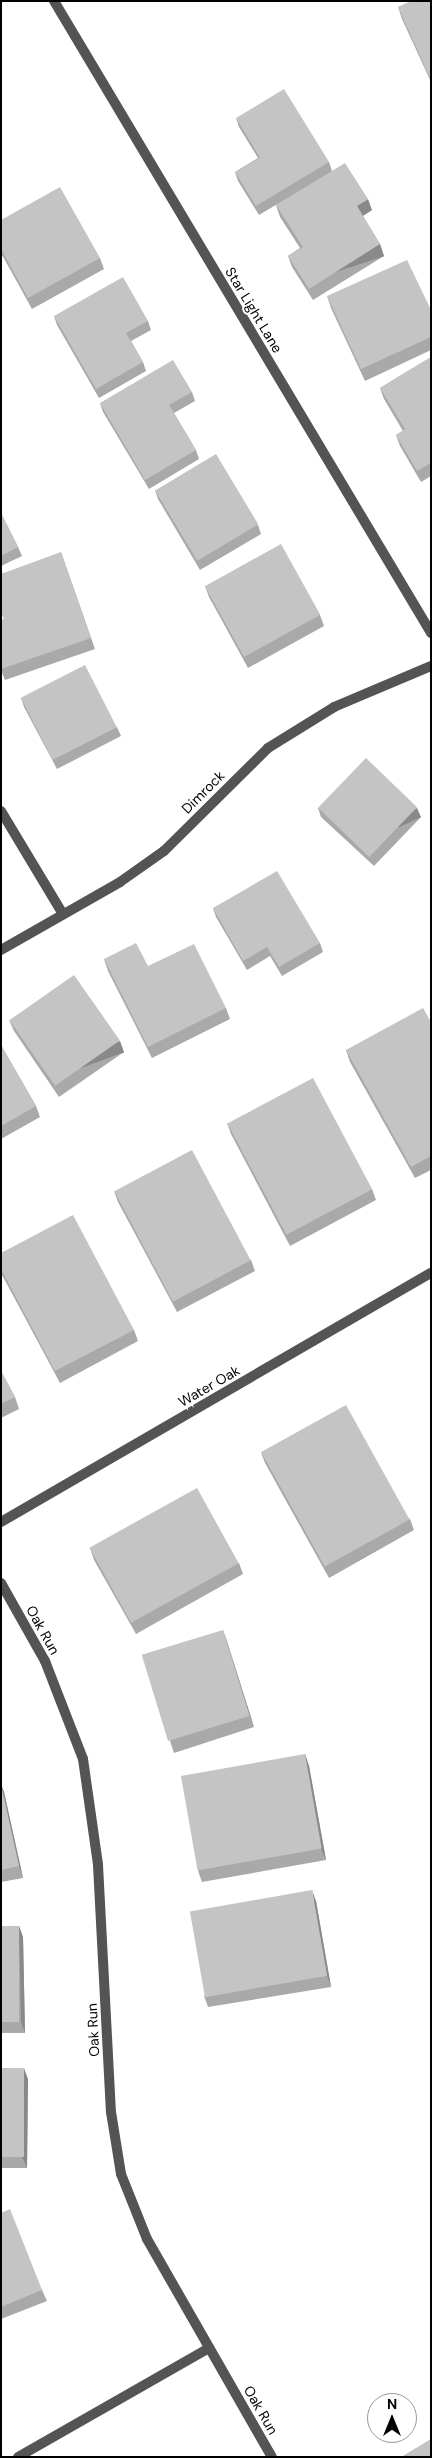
<!DOCTYPE html>
<style>
body{margin:0}
#map{position:relative;width:432px;height:2458px;overflow:hidden;background:#fff;font-family:"DM Sans",sans-serif}
div>[style]{position:absolute}
[style*='--x']{left:calc(var(--x)*1px);top:calc(var(--y)*1px);width:calc(var(--w)*1px);rotate:calc(var(--a)*1deg)}
.lane>*{height:10px;margin:-5px;padding:0 5px;transform-origin:5px;border-radius:5px;background:#545454}
.street>*{height:10px;margin:-5px;padding:0 5px;transform-origin:5px;border-radius:5px;background:#545454}
.wall>*{inset:0;background:#a9a9a9}
.shaded-wall>*{inset:0;background:#898989;transform-origin:0 0}
.building>*{inset:0;background:#c4c4c4;transform-origin:0 0}
span{translate:-50% -50%;white-space:nowrap;text-align:center;line-height:1.15;-webkit-text-stroke:4px #fff;paint-order:stroke}
.street-label{font-size:14px;color:#000}
.frame{position:absolute;inset:0;border:2px solid #000;pointer-events:none}
.north{position:absolute;left:367px;top:2393px;width:50px;height:50px;box-sizing:border-box;background:#fff;border:1px solid #999;border-radius:50%;rotate:0deg;font-size:14px;font-weight:700;line-height:20px;text-align:center;color:#000}
.north::after{content:'';display:block;margin:auto;width:18px;height:22px;background:#000;clip-path:polygon(50% 0,100% 100%,50% 72%,0 100%)}
</style>
<div id="map">
<div class="lane">
<i style="--x:18;--y:2457;--w:220;--a:-29.7"></i>
</div>
<div class="street">
<i style="--x:54;--y:1;--w:736;--a:59.18"></i>
<i style="--x:1;--y:811;--w:120;--a:59"></i>
<i style="--x:1;--y:950;--w:137;--a:-29.7"></i>
<i style="--x:120;--y:882;--w:54;--a:-35.2"></i>
<i style="--x:164;--y:851;--w:146;--a:-44.7"></i>
<i style="--x:268;--y:748;--w:78;--a:-31.8"></i>
<i style="--x:334;--y:707;--w:105;--a:-22.9"></i>
<i style="--x:1;--y:1522;--w:497;--a:-30.1"></i>
<i style="--x:1;--y:1583;--w:90;--a:60.6"></i>
<i style="--x:45;--y:1661;--w:105;--a:68.8"></i>
<i style="--x:83;--y:1759;--w:107;--a:81.9"></i>
<i style="--x:98;--y:1865;--w:247;--a:87"></i>
<i style="--x:111;--y:2112;--w:63;--a:80.8"></i>
<i style="--x:121;--y:2174;--w:70;--a:68.2"></i>
<i style="--x:147;--y:2239;--w:251;--a:60.2"></i>
</div>
<div class="wall">
<i style="clip-path:polygon(431px 1px,431px 82px,402px 19px,398px 7px)"></i>
<i style="clip-path:polygon(236px 118px,329px 162px,332px 171px,372px 210px,363px 216px,380px 244px,384px 256px,313px 300px,292px 267px,288px 256px,300px 248px,280px 217px,276px 205px,309px 185px,259px 215px,238px 181px,235px 172px,258px 158px,239px 127px)"></i>
<i style="clip-path:polygon(1px 220px,100px 258px,104px 269px,32px 309px,1px 253px)"></i>
<i style="clip-path:polygon(327px 296px,431px 310px,431px 350px,365px 381px,331px 308px)"></i>
<i style="clip-path:polygon(54px 316px,148px 321px,151px 330px,131px 341px,143px 362px,146px 371px,99px 398px,57px 325px)"></i>
<i style="clip-path:polygon(431px 357px,431px 476px,421px 482px,400px 446px,396px 435px,403px 431px,384px 399px,380px 388px)"></i>
<i style="clip-path:polygon(192px 392px,195px 401px,174px 413px,196px 450px,199px 459px,149px 489px,103px 412px,100px 403px)"></i>
<i style="clip-path:polygon(155px 490px,258px 525px,261px 534px,200px 570px,158px 499px)"></i>
<i style="clip-path:polygon(1px 513px,18px 547px,22px 556px,1px 566px)"></i>
<i style="clip-path:polygon(61px 552px,95px 649px,5px 680px,1px 670px,1px 620px,4px 619px)"></i>
<i style="clip-path:polygon(205px 586px,320px 615px,324px 626px,248px 668px,209px 597px)"></i>
<i style="clip-path:polygon(21px 698px,117px 727px,121px 736px,57px 769px,24px 707px)"></i>
<i style="clip-path:polygon(318px 808px,421px 817px,374px 866px,321px 817px)"></i>
<i style="clip-path:polygon(213px 908px,320px 943px,323px 952px,282px 976px,270px 956px,247px 970px,216px 917px)"></i>
<i style="clip-path:polygon(104px 959px,148px 966px,226px 1008px,230px 1019px,152px 1058px,108px 971px)"></i>
<i style="clip-path:polygon(9px 1020px,124px 1052px,59px 1097px,14px 1031px)"></i>
<i style="clip-path:polygon(431px 1022px,431px 1170px,415px 1178px,350px 1062px,346px 1050px)"></i>
<i style="clip-path:polygon(1px 1045px,36px 1106px,40px 1117px,1px 1139px)"></i>
<i style="clip-path:polygon(227px 1123px,372px 1189px,376px 1200px,290px 1246px,231px 1134px)"></i>
<i style="clip-path:polygon(114px 1191px,251px 1260px,255px 1271px,177px 1312px,118px 1202px)"></i>
<i style="clip-path:polygon(1px 1253px,134px 1330px,138px 1341px,60px 1383px,1px 1273px)"></i>
<i style="clip-path:polygon(1px 1371px,15px 1397px,19px 1409px,1px 1418px)"></i>
<i style="clip-path:polygon(261px 1452px,410px 1519px,414px 1530px,329px 1578px,265px 1463px)"></i>
<i style="clip-path:polygon(90px 1548px,239px 1563px,243px 1574px,136px 1634px,94px 1560px)"></i>
<i style="clip-path:polygon(223px 1630px,254px 1727px,174px 1753px,170px 1741px)"></i>
<i style="clip-path:polygon(305px 1754px,309px 1766px,326px 1860px,202px 1882px,198px 1871px)"></i>
<i style="clip-path:polygon(1px 1784px,4px 1792px,23px 1878px,1px 1882px)"></i>
<i style="clip-path:polygon(316px 1901px,331px 1987px,208px 2007px,204px 1996px)"></i>
<i style="clip-path:polygon(1px 1926px,19px 1926px,23px 1937px,25px 2033px,1px 2033px)"></i>
<i style="clip-path:polygon(1px 2068px,28px 2079px,27px 2168px,1px 2168px)"></i>
<i style="clip-path:polygon(1px 2213px,42px 2290px,47px 2301px,1px 2319px)"></i>
</div>
<div class="shaded-wall">
<i style="clip-path:polygon(368px 199px,372px 210px,361px 217px,357px 206px)"></i>
<i style="left:380px;top:244px;width:13px;height:84px;rotate:72deg"></i>
<i style="left:417px;top:808px;width:10px;height:68px;rotate:66deg"></i>
<i style="left:120px;top:1041px;width:12px;height:79px;rotate:70deg"></i>
<i style="clip-path:polygon(223px 1630px,227px 1641px,254px 1727px,250px 1716px)"></i>
<i style="clip-path:polygon(305px 1754px,309px 1766px,326px 1860px,321px 1849px)"></i>
<i style="clip-path:polygon(1px 1784px,4px 1792px,23px 1878px,19px 1866px)"></i>
<i style="clip-path:polygon(312px 1890px,316px 1901px,331px 1987px,327px 1976px)"></i>
<i style="clip-path:polygon(19px 1926px,23px 1937px,25px 2033px,21px 2022px)"></i>
<i style="clip-path:polygon(24px 2068px,28px 2079px,27px 2168px,22px 2157px)"></i>
</div>
<div class="building">
<i style="clip-path:polygon(411px 1px,431px 1px,431px 80px,398px 7px)"></i>
<i style="clip-path:polygon(284px 89px,329px 162px,256px 206px,235px 172px,260px 158px,236px 118px)"></i>
<i style="clip-path:polygon(345px 163px,368px 199px,357px 206px,380px 244px,309px 289px,288px 256px,303px 247px,276px 205px)"></i>
<i style="clip-path:polygon(60px 187px,100px 258px,28px 298px,1px 249px,1px 220px)"></i>
<i style="clip-path:polygon(407px 260px,431px 310px,431px 337px,361px 369px,327px 296px)"></i>
<i style="clip-path:polygon(123px 277px,148px 321px,126px 333px,143px 362px,96px 389px,54px 316px)"></i>
<i style="clip-path:polygon(431px 357px,431px 463px,417px 471px,396px 435px,405px 429px,380px 388px)"></i>
<i style="clip-path:polygon(173px 360px,192px 392px,169px 405px,196px 450px,145px 480px,100px 403px)"></i>
<i style="left:216px;top:454px;width:82px;height:71px;rotate:59deg"></i>
<i style="clip-path:polygon(1px 513px,18px 547px,1px 556px)"></i>
<i style="left:281px;top:544px;width:81px;height:87px;rotate:61deg"></i>
<i style="clip-path:polygon(61px 552px,91px 638px,1px 669px,1px 620px,4px 619px,1px 613px,1px 574px)"></i>
<i style="left:85px;top:665px;width:70px;height:72px;rotate:63deg"></i>
<i style="left:366px;top:758px;width:71px;height:69px;rotate:44deg"></i>
<i style="clip-path:polygon(277px 871px,320px 943px,279px 967px,267px 947px,243px 961px,213px 908px)"></i>
<i style="clip-path:polygon(136px 943px,148px 966px,194px 944px,226px 1008px,148px 1047px,104px 959px)"></i>
<i style="left:74px;top:975px;width:80px;height:79px;rotate:55deg"></i>
<i style="clip-path:polygon(423px 1008px,431px 1022px,431px 1156px,411px 1167px,346px 1050px)"></i>
<i style="clip-path:polygon(1px 1045px,36px 1106px,1px 1126px)"></i>
<i style="left:313px;top:1078px;width:126px;height:97px;rotate:62deg"></i>
<i style="left:192px;top:1150px;width:125px;height:88px;rotate:62deg"></i>
<i style="clip-path:polygon(73px 1215px,134px 1330px,55px 1371px,1px 1269px,1px 1253px)"></i>
<i style="clip-path:polygon(1px 1371px,15px 1397px,1px 1404px)"></i>
<i style="left:346px;top:1405px;width:131px;height:97px;rotate:61deg"></i>
<i style="left:197px;top:1488px;width:86px;height:123px;rotate:61deg"></i>
<i style="left:223px;top:1630px;width:90px;height:85px;rotate:73deg"></i>
<i style="left:305px;top:1754px;width:96px;height:126px;rotate:80deg"></i>
<i style="clip-path:polygon(1px 1785px,19px 1866px,1px 1870px)"></i>
<i style="left:312px;top:1890px;width:87px;height:124px;rotate:80deg"></i>
<i style="left:1px;top:1926px;width:18px;height:96px"></i>
<i style="left:1px;top:2068px;width:23px;height:89px"></i>
<i style="clip-path:polygon(10px 2209px,42px 2290px,1px 2307px,1px 2213px)"></i>
<i style="clip-path:polygon(431px 2439px,431px 2457px,401px 2457px)"></i>
</div>
<div class="street-label">
<span style="left:254px;top:310px;rotate:59deg">Star Light Lane</span>
<span style="left:203px;top:792px;rotate:-45deg">Dimrock</span>
<span style="left:209px;top:1386px;rotate:-30deg">Water Oak</span>
<span style="left:43px;top:1630px;rotate:61deg">Oak Run</span>
<span style="left:93px;top:2030px;rotate:-93deg">Oak Run</span>
<span style="left:261px;top:2410px;rotate:60deg">Oak Run</span>
</div>
<div class="frame"></div>
<div class="north">N</div>
</div>
